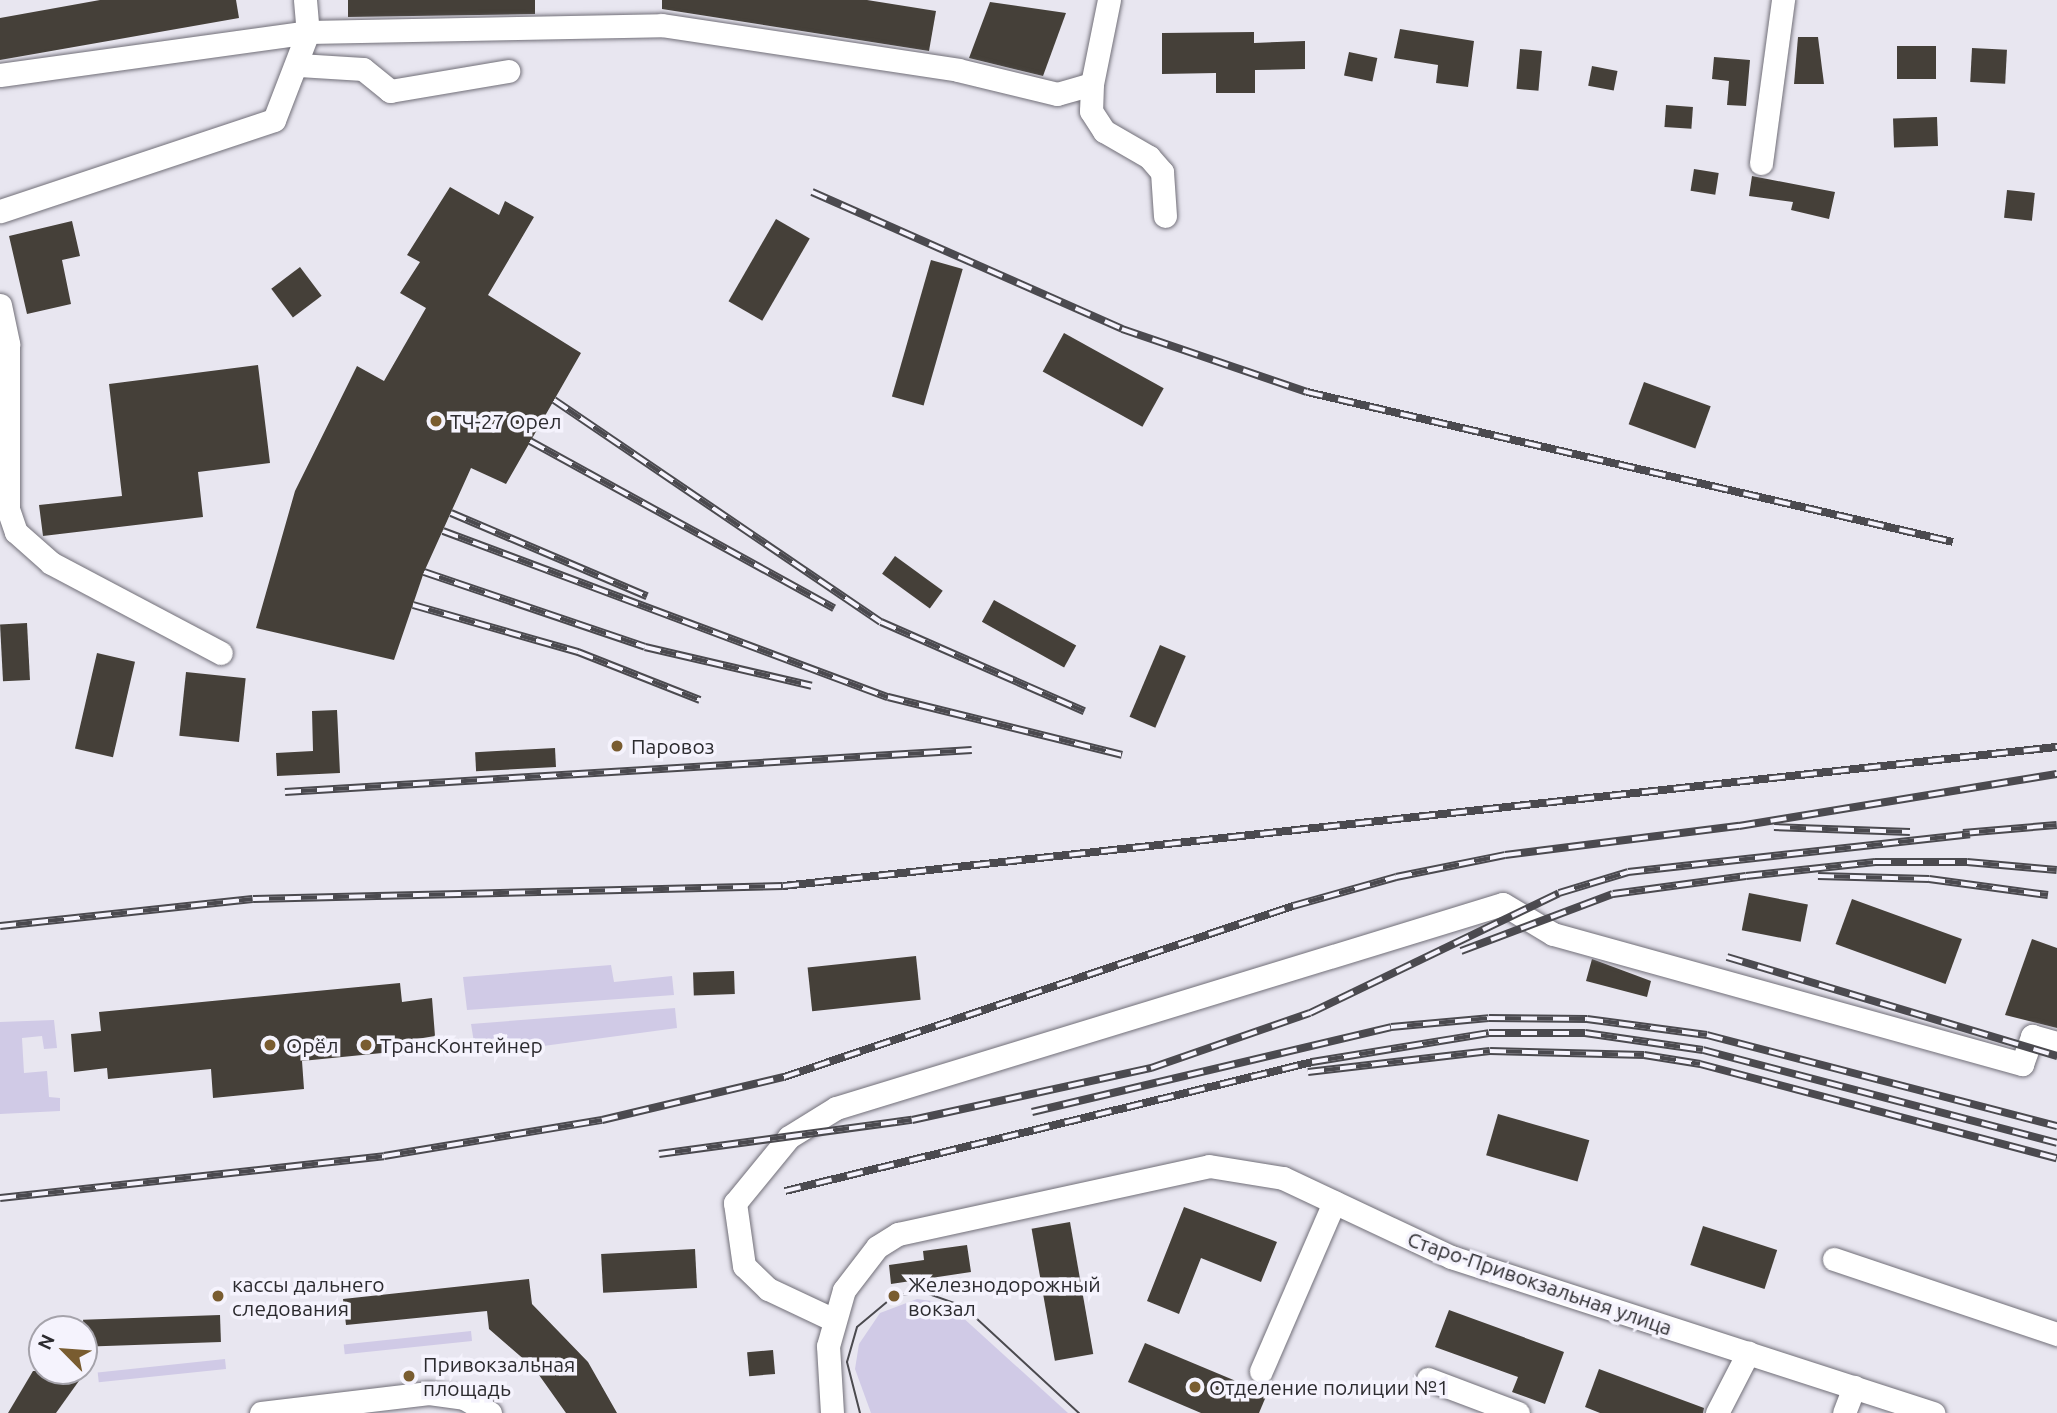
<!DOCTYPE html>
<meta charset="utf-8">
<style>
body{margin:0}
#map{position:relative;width:2057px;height:1413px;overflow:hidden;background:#e8e6f0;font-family:Ubuntu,sans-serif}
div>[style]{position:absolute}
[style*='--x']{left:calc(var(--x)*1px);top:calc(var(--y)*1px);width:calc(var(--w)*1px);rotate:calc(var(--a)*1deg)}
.green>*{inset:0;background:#d0cae6;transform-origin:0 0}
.building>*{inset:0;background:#454039;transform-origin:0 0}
.roads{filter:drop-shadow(0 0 2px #716f78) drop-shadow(0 0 2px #716f78)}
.minor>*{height:23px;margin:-11.5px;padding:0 11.5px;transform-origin:11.5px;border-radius:11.5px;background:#fff}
.tram>*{height:2px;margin:-1px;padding:0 1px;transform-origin:1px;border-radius:1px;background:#4b4a4f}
.rail>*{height:8px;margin-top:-4px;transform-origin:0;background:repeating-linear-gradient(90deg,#f5f3fd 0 16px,#4b4a4f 0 32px);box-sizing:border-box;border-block:2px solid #4b4a4f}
.dots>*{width:19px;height:19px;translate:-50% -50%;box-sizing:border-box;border:4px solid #f5f3fd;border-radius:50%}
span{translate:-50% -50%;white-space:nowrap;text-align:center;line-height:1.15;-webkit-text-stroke:7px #f5f3fd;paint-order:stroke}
.poi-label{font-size:21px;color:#2c2b2f}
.left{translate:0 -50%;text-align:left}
.street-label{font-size:21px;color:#2c2b2f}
.north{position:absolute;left:28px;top:1315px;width:70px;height:70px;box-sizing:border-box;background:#f5f3fd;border:2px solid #a5a3ab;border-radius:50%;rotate:295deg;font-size:19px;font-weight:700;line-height:28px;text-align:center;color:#2c2b2f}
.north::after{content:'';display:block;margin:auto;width:24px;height:32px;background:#795c30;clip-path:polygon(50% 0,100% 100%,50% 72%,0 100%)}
</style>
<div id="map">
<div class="green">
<i style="clip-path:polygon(611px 965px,614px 982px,672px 976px,674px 995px,467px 1010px,463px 977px)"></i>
<i style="clip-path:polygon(675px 1008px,677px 1028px,476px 1055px,471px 1024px)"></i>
<i style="clip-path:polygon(54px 1020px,57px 1048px,44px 1049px,42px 1036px,22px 1038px,24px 1073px,47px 1071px,49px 1097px,60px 1098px,60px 1111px,0 1114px,0 1022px)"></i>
<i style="clip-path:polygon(917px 1299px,939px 1302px,960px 1315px,1068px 1413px,871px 1413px,855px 1369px,859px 1344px,880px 1313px)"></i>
<i style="left:471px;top:1331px;width:10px;height:128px;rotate:84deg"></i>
<i style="left:225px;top:1359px;width:10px;height:128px;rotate:84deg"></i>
</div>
<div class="building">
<i style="clip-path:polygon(100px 0,236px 0,239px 18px,0 60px,0 18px)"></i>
<i style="clip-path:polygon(348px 0,535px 0,535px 14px,348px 17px)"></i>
<i style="clip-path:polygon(662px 0,867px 0,936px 11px,929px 51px,662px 9px)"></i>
<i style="clip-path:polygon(990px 2px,1066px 13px,1043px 76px,969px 58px)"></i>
<i style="clip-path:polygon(1400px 29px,1474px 41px,1468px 87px,1436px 83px,1438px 65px,1394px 58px)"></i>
<i style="clip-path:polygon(1254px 32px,1254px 43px,1305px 41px,1305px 69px,1255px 70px,1255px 93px,1216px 93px,1216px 73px,1162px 74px,1162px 33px)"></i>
<i style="clip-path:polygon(1798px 37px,1818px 37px,1824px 84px,1794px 84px)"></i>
<i style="left:1936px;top:46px;width:33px;height:39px;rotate:90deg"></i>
<i style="left:1972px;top:48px;width:35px;height:34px;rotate:3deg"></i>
<i style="left:1520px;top:49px;width:22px;height:40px;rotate:5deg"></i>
<i style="left:1349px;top:52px;width:29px;height:24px;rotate:12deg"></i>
<i style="clip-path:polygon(1714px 57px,1750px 60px,1746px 106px,1727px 105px,1729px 81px,1712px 79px)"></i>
<i style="left:1592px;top:66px;width:26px;height:20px;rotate:11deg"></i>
<i style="left:1666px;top:105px;width:27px;height:22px;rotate:4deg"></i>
<i style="left:1937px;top:117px;width:29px;height:44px;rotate:88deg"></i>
<i style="left:1694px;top:169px;width:25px;height:22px;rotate:9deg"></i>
<i style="clip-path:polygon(1752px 176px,1835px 192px,1829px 219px,1791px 210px,1793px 202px,1749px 196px)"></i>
<i style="clip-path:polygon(450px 187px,499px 215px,505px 201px,534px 217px,488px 295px,581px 353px,506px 484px,471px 468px,424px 572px,394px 660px,256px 628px,295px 491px,357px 366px,384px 381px,426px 308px,400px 293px,420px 262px,407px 255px)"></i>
<i style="left:2007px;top:190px;width:28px;height:28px;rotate:6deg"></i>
<i style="left:776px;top:219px;width:39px;height:95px;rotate:30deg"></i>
<i style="clip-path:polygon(72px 221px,80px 256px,62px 260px,71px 304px,27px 314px,9px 236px)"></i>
<i style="left:931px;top:260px;width:33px;height:142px;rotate:16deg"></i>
<i style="left:300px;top:267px;width:36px;height:36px;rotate:53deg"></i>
<i style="left:1064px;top:333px;width:114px;height:44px;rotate:29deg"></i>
<i style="clip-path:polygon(258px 365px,270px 463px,198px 472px,203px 517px,43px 536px,39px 505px,122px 496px,109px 384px)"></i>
<i style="left:1644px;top:382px;width:71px;height:45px;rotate:20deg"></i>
<i style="left:895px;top:556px;width:59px;height:22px;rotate:36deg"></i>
<i style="left:994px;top:600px;width:94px;height:25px;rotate:29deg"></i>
<i style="left:27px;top:623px;width:57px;height:27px;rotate:87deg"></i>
<i style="left:1160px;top:645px;width:28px;height:78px;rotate:23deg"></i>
<i style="left:97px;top:653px;width:39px;height:98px;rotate:13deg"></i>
<i style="left:186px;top:672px;width:60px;height:64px;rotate:6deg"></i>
<i style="clip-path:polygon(337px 710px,340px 773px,277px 776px,276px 753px,313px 751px,312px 711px)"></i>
<i style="left:555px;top:748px;width:19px;height:80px;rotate:87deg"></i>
<i style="left:1749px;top:893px;width:60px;height:38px;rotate:11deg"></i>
<i style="left:1852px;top:899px;width:117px;height:48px;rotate:20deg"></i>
<i style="clip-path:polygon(2032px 939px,2057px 948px,2057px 1028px,2005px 1015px)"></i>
<i style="left:916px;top:956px;width:44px;height:109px;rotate:84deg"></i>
<i style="clip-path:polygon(1592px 959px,1651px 981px,1647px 997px,1586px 981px)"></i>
<i style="left:734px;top:971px;width:23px;height:41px;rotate:88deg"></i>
<i style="clip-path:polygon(400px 983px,402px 1002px,432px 998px,435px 1036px,411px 1040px,412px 1050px,302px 1061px,304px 1089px,213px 1098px,211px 1069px,108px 1079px,107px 1068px,74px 1072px,71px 1034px,101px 1031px,99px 1012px)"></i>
<i style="left:1498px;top:1114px;width:95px;height:43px;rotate:16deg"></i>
<i style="clip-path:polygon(1184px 1207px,1277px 1242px,1261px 1282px,1201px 1258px,1179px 1314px,1147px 1301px)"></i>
<i style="left:1070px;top:1222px;width:134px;height:39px;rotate:80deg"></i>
<i style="left:1703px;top:1226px;width:78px;height:41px;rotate:18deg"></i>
<i style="clip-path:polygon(967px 1245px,971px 1272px,891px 1284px,889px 1265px,924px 1260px,923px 1251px)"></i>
<i style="left:695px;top:1249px;width:39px;height:94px;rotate:87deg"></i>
<i style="clip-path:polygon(529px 1279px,532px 1304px,588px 1362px,617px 1413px,566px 1413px,534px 1368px,489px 1329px,487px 1311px,346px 1325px,343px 1299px)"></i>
<i style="clip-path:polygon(1449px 1310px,1564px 1352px,1545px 1404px,1512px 1392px,1518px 1377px,1435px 1347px)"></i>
<i style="left:220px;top:1315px;width:27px;height:137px;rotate:88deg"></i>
<i style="clip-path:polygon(1145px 1343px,1267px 1394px,1259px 1413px,1201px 1413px,1128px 1382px)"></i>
<i style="left:773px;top:1350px;width:24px;height:26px;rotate:85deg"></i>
<i style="clip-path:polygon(1599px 1369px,1704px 1408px,1703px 1413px,1600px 1413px,1585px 1407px)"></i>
<i style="clip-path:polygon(33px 1371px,86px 1371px,56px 1413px,8px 1413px)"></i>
</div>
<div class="roads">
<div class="minor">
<i style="--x:305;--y:0;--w:32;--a:85"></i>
<i style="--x:308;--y:32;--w:354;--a:-1.1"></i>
<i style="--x:662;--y:25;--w:299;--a:8.6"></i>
<i style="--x:958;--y:70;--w:102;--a:13.6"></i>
<i style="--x:1057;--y:94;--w:36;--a:-16"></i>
<i style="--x:1092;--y:84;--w:86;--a:-78.6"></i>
<i style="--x:299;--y:65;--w:64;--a:3.6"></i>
<i style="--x:363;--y:69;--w:35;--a:39"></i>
<i style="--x:390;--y:91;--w:120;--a:-9.6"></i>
<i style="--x:0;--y:75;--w:311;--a:-7.9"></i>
<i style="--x:308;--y:32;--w:94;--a:111.1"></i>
<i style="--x:274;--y:120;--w:289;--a:161.6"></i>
<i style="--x:1092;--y:84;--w:27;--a:92"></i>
<i style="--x:1091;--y:111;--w:24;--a:57"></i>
<i style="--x:1104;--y:131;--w:52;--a:30"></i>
<i style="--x:1149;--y:157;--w:20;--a:49"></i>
<i style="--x:1162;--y:172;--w:44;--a:86.1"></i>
<i style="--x:1761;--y:163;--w:164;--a:-82.3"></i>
<i style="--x:0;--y:305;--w:40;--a:78"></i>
<i style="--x:8;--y:344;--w:165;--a:90"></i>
<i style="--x:8;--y:509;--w:24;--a:71"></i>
<i style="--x:16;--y:532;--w:47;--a:41.5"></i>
<i style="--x:51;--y:563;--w:192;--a:27.9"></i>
<i style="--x:1834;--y:1259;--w:235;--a:18.6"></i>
<i style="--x:834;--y:1320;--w:73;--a:-154.8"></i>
<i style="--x:768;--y:1289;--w:33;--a:-136"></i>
<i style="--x:744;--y:1266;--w:64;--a:-98.1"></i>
<i style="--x:735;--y:1203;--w:85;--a:-50.7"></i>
<i style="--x:789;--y:1137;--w:55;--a:-31.7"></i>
<i style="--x:836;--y:1108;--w:697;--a:-17.01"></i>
<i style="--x:1503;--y:904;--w:58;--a:31"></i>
<i style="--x:1553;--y:934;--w:487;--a:15.5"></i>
<i style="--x:2022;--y:1064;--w:30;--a:-70"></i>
<i style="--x:2032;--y:1036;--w:26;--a:16"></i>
<i style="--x:1261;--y:1371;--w:184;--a:-66.6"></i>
<i style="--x:1428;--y:1379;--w:96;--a:20.7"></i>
<i style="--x:261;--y:1413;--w:169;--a:-6.8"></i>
<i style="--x:429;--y:1393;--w:35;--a:8"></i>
<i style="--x:464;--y:1398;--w:30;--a:30"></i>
<i style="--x:832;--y:1413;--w:67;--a:-93.4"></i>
<i style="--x:828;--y:1346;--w:58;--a:-74.1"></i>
<i style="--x:844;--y:1290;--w:54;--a:-52.5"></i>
<i style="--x:877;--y:1247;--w:25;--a:-32"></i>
<i style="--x:898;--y:1234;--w:318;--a:-12.3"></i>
<i style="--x:1209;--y:1166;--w:75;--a:9.2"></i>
<i style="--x:1283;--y:1178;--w:186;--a:25.2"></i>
<i style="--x:1451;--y:1257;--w:507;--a:17.93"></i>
<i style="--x:1717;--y:1413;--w:68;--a:-62.7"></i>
<i style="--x:1844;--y:1413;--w:28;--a:-69"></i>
</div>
</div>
<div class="tram">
<i style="--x:860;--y:1413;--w:53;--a:-104.3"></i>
<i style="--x:847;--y:1362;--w:36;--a:-74"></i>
<i style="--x:857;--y:1327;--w:48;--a:-40"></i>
<i style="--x:894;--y:1296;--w:29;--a:-8"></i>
<i style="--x:923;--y:1292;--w:42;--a:19.3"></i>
<i style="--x:963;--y:1306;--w:158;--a:42.7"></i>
</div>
<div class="rail">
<i style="--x:812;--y:192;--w:339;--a:23.8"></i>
<i style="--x:1122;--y:329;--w:195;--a:18.8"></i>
<i style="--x:1307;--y:392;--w:663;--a:13.07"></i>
<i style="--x:554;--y:400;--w:395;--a:34.2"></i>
<i style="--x:881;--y:622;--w:222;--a:23.7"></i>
<i style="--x:530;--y:441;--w:347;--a:28.8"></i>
<i style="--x:451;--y:513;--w:213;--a:23"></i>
<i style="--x:443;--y:531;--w:475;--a:20.5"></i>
<i style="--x:888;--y:697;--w:241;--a:13.9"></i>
<i style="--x:424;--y:572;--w:233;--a:18.7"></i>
<i style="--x:645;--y:647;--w:171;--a:13.1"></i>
<i style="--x:413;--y:605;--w:172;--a:15.9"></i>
<i style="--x:578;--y:652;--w:131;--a:21.5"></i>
<i style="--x:285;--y:792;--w:688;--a:-3.5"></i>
<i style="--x:1774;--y:827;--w:136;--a:2.1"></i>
<i style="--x:1963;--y:833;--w:94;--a:-4.9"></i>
<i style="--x:1818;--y:876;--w:111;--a:1.5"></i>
<i style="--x:1929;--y:879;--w:120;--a:7.7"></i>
<i style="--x:0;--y:926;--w:254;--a:-6.1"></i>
<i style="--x:253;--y:899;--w:530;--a:-1.41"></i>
<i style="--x:783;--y:886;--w:1282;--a:-6.23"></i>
<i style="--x:1461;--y:951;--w:162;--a:-20.6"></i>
<i style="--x:1613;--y:894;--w:134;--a:-7.7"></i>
<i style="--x:1746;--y:876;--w:130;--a:-6.2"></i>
<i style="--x:1875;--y:862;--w:92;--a:0"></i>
<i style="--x:1967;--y:862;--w:90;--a:5.1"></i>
<i style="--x:1727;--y:957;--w:345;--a:16.7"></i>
<i style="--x:1308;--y:1072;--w:183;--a:-6.6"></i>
<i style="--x:1490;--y:1051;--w:154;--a:1.5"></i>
<i style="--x:1644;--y:1055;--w:57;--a:9.1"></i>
<i style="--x:1700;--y:1064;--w:369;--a:14.8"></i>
<i style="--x:1032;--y:1112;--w:369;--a:-13.3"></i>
<i style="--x:1391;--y:1027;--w:98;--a:-5.2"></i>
<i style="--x:1489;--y:1018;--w:98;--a:0.6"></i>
<i style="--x:1587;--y:1019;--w:121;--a:7.6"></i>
<i style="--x:1707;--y:1035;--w:362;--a:14.6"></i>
<i style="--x:659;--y:1154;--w:255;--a:-7.7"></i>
<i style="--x:912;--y:1120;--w:245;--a:-12.3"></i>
<i style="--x:1151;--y:1068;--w:168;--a:-19.1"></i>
<i style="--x:1310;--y:1013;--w:276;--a:-25.7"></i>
<i style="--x:1559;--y:893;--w:72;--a:-16.9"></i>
<i style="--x:1628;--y:872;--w:344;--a:-6.3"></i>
<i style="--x:785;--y:1191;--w:543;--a:-13.75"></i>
<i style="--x:1312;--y:1062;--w:179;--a:-9.3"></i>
<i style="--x:1489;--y:1033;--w:96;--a:0"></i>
<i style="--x:1585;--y:1033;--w:119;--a:8.2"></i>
<i style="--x:1703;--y:1050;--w:366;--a:14.7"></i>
<i style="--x:0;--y:1198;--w:386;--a:-6.2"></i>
<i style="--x:384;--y:1156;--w:221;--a:-9.4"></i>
<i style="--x:602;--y:1120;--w:187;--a:-13.3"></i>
<i style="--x:784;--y:1077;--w:537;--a:-18.57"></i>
<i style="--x:1293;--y:906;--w:107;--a:-15.7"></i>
<i style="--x:1396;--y:877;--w:111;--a:-11.4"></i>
<i style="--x:1505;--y:855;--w:236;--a:-7.1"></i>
<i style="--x:1739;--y:826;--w:322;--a:-9.3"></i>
</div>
<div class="dots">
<i style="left:436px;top:421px;background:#795c30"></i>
<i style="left:617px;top:746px;background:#795c30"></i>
<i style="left:270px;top:1045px;background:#795c30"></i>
<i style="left:366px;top:1045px;background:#795c30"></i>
<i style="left:218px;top:1296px;background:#795c30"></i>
<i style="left:894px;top:1296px;background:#795c30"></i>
<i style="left:409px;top:1376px;background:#795c30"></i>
<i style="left:1195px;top:1387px;background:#795c30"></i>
</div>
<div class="poi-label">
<span class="left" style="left:450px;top:421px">ТЧ-27 Орел</span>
<span class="left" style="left:631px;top:746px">Паровоз</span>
<span class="left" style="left:286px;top:1045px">Орёл</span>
<span class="left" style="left:380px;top:1045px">ТрансКонтейнер</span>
<span class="left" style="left:232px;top:1296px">кассы дальнего<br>следования</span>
<span class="left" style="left:908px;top:1296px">Железнодорожный<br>вокзал</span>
<span class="left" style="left:423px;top:1376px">Привокзальная<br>площадь</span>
<span class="left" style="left:1209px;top:1387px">Отделение полиции №1</span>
</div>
<div class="street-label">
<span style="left:1540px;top:1283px;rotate:19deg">Старо-Привокзальная улица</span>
</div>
<div class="north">N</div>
</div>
